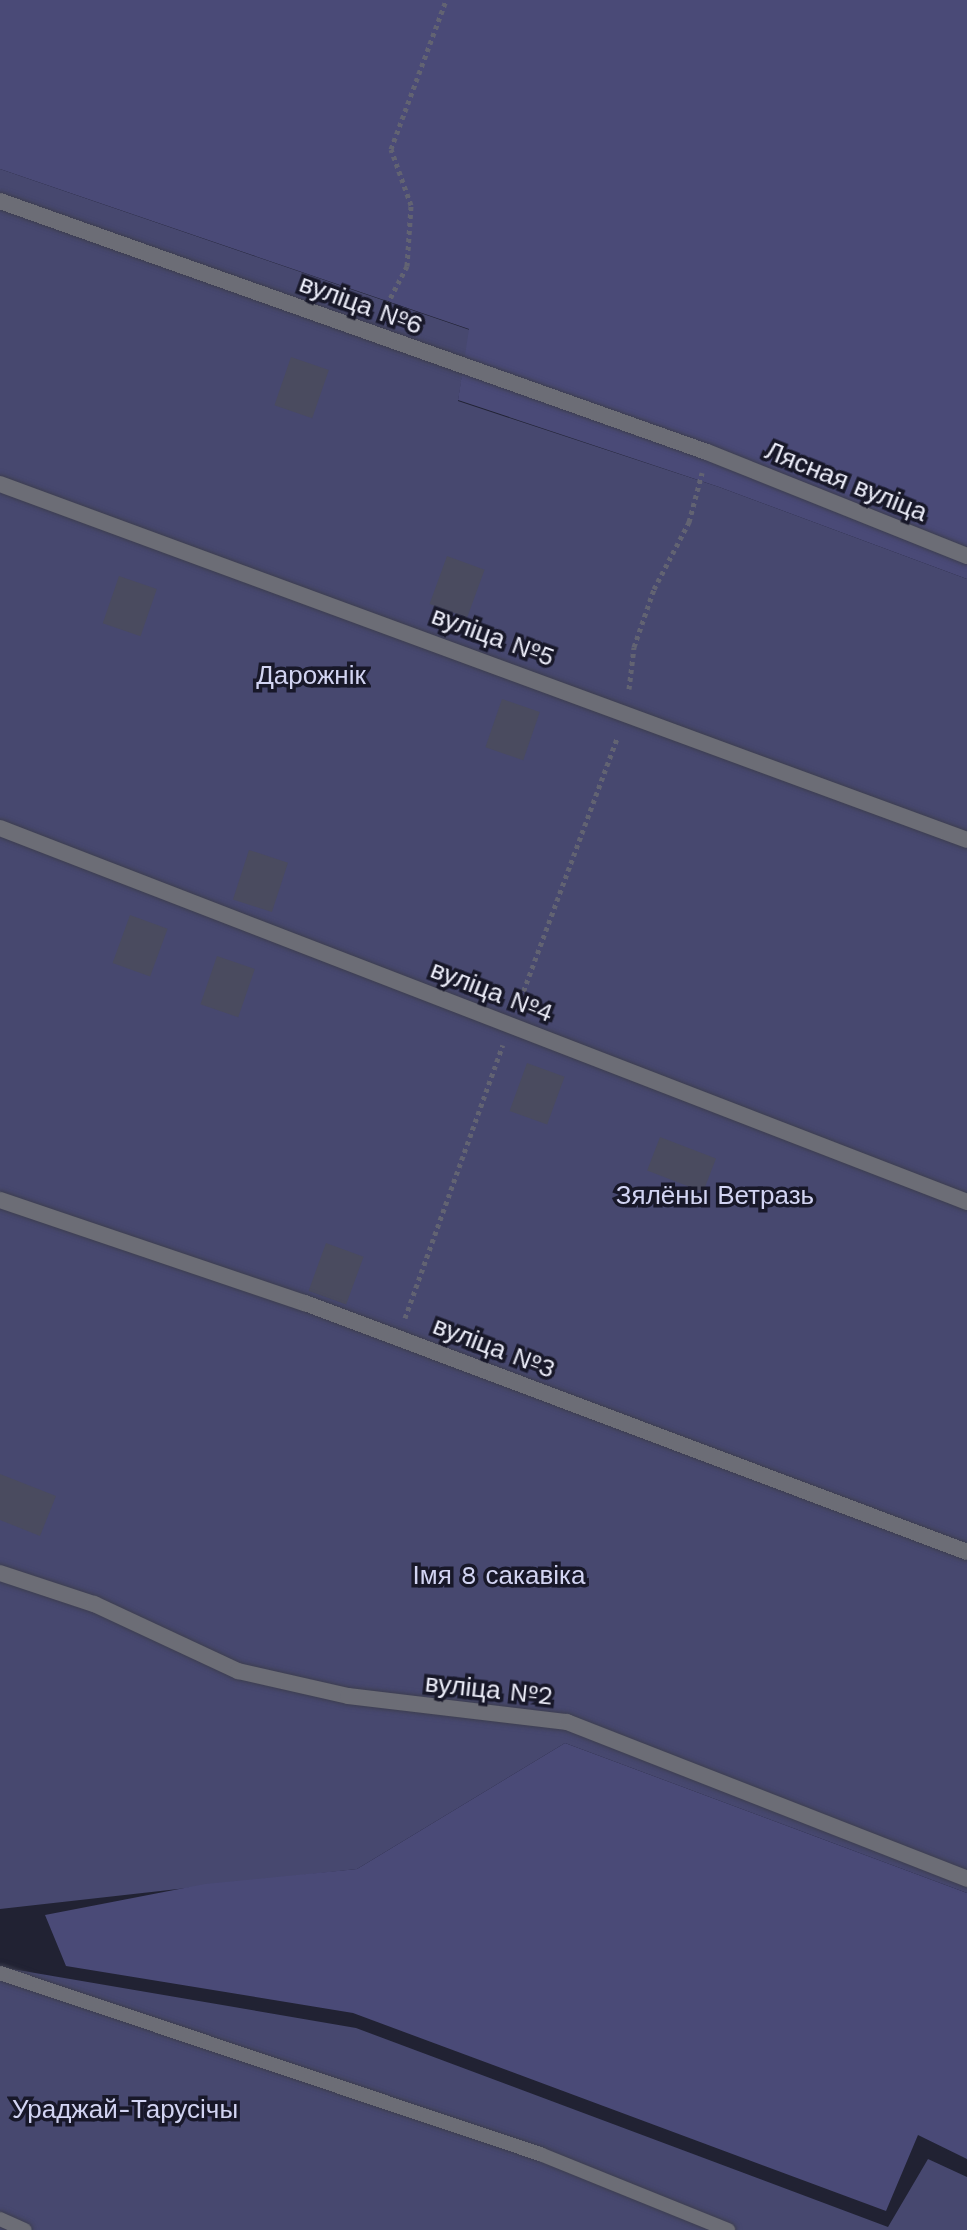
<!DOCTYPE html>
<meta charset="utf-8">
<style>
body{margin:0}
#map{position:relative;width:967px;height:2230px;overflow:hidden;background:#212233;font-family:"Work Sans",sans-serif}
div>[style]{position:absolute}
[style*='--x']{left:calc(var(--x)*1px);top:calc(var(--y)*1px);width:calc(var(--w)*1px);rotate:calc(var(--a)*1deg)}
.green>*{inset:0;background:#47486f}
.forest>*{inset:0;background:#4a4a77}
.building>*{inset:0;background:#4a4b5f;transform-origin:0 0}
.path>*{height:5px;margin-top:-2.5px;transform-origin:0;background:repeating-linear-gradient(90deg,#626372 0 4px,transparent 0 8px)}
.roads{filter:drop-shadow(0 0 2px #3d3e4f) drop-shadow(0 0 2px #3d3e4f)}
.service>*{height:14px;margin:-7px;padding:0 7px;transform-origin:7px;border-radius:7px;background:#6c6d76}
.minor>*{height:16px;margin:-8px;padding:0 8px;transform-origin:8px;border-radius:8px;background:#6c6d76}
span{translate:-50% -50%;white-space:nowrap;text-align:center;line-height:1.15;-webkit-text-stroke:7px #181829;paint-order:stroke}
.street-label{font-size:26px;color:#ebecf8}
.park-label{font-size:26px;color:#d2d4f2}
</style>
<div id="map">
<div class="green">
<i style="clip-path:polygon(0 169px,470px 330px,458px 401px,719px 487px,967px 579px,967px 1893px,565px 1743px,357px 1869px,0 1909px)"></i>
<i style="clip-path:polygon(0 1967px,356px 2028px,888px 2227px,928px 2159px,967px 2177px,967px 2230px,0 2230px)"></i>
</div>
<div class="forest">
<i style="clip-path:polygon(0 0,967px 0,967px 579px,719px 487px,458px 400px,469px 329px,0 169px)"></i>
<i style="clip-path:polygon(565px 1743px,967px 1893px,967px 2159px,918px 2135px,886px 2211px,353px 2013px,66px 1966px,45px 1915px,205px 1884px,357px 1869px)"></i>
</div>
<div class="building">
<i style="left:291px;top:357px;width:40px;height:51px;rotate:19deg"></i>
<i style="left:447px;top:556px;width:40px;height:51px;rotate:20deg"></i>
<i style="left:119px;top:576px;width:40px;height:50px;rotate:19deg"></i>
<i style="left:502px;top:699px;width:40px;height:51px;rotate:19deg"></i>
<i style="left:249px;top:850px;width:41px;height:52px;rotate:18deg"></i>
<i style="left:130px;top:915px;width:40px;height:51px;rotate:20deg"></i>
<i style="left:217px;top:956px;width:40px;height:51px;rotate:19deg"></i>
<i style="left:527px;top:1063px;width:40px;height:51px;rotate:20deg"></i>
<i style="left:660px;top:1137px;width:60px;height:36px;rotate:21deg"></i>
<i style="left:326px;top:1243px;width:40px;height:51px;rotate:20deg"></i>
<i style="clip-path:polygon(0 1474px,56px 1496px,40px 1536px,0 1520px)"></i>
</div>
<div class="path">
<i style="--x:383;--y:312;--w:52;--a:-62.4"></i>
<i style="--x:407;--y:266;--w:61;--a:-86.2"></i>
<i style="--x:411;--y:205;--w:59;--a:-109.7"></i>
<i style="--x:391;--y:149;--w:159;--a:-69.7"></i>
<i style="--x:629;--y:689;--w:42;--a:-83.2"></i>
<i style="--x:634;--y:647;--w:61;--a:-71"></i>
<i style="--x:654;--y:589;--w:76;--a:-62.4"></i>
<i style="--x:689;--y:522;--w:51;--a:-75.1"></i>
<i style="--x:518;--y:1006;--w:286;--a:-69.7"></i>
<i style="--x:405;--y:1318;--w:290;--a:-70.3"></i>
</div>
<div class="roads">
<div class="service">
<i style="--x:0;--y:1973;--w:570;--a:18.53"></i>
<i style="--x:540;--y:2154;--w:203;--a:22"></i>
<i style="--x:0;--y:2219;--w:27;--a:24"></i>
</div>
<div class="minor">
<i style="--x:0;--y:201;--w:750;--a:19.55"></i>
<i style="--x:707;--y:452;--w:280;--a:21.8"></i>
<i style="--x:0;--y:484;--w:1030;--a:20.21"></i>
<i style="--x:0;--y:828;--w:1037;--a:21.14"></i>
<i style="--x:0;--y:1200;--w:322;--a:18.7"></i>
<i style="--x:305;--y:1303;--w:707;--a:20.61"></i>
<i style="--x:0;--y:1573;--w:99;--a:18.3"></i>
<i style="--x:94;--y:1604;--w:159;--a:25"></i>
<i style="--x:238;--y:1671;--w:113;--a:12.8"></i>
<i style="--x:348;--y:1696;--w:221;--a:6.8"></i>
<i style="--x:567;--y:1722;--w:430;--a:21.4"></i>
</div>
</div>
<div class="street-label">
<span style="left:361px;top:305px;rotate:20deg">вуліца №6</span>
<span style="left:846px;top:482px;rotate:22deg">Лясная вуліца</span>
<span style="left:493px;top:637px;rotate:20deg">вуліца №5</span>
<span style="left:492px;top:992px;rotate:21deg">вуліца №4</span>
<span style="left:494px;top:1348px;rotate:21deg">вуліца №3</span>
<span style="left:489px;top:1690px;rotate:6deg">вуліца №2</span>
</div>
<div class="park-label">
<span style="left:311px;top:676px">Дарожнік</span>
<span style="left:715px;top:1196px">Зялёны Ветразь</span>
<span style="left:499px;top:1576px">Імя 8 сакавіка</span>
<span style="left:125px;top:2110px">Ураджай-Тарусічы</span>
</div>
</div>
